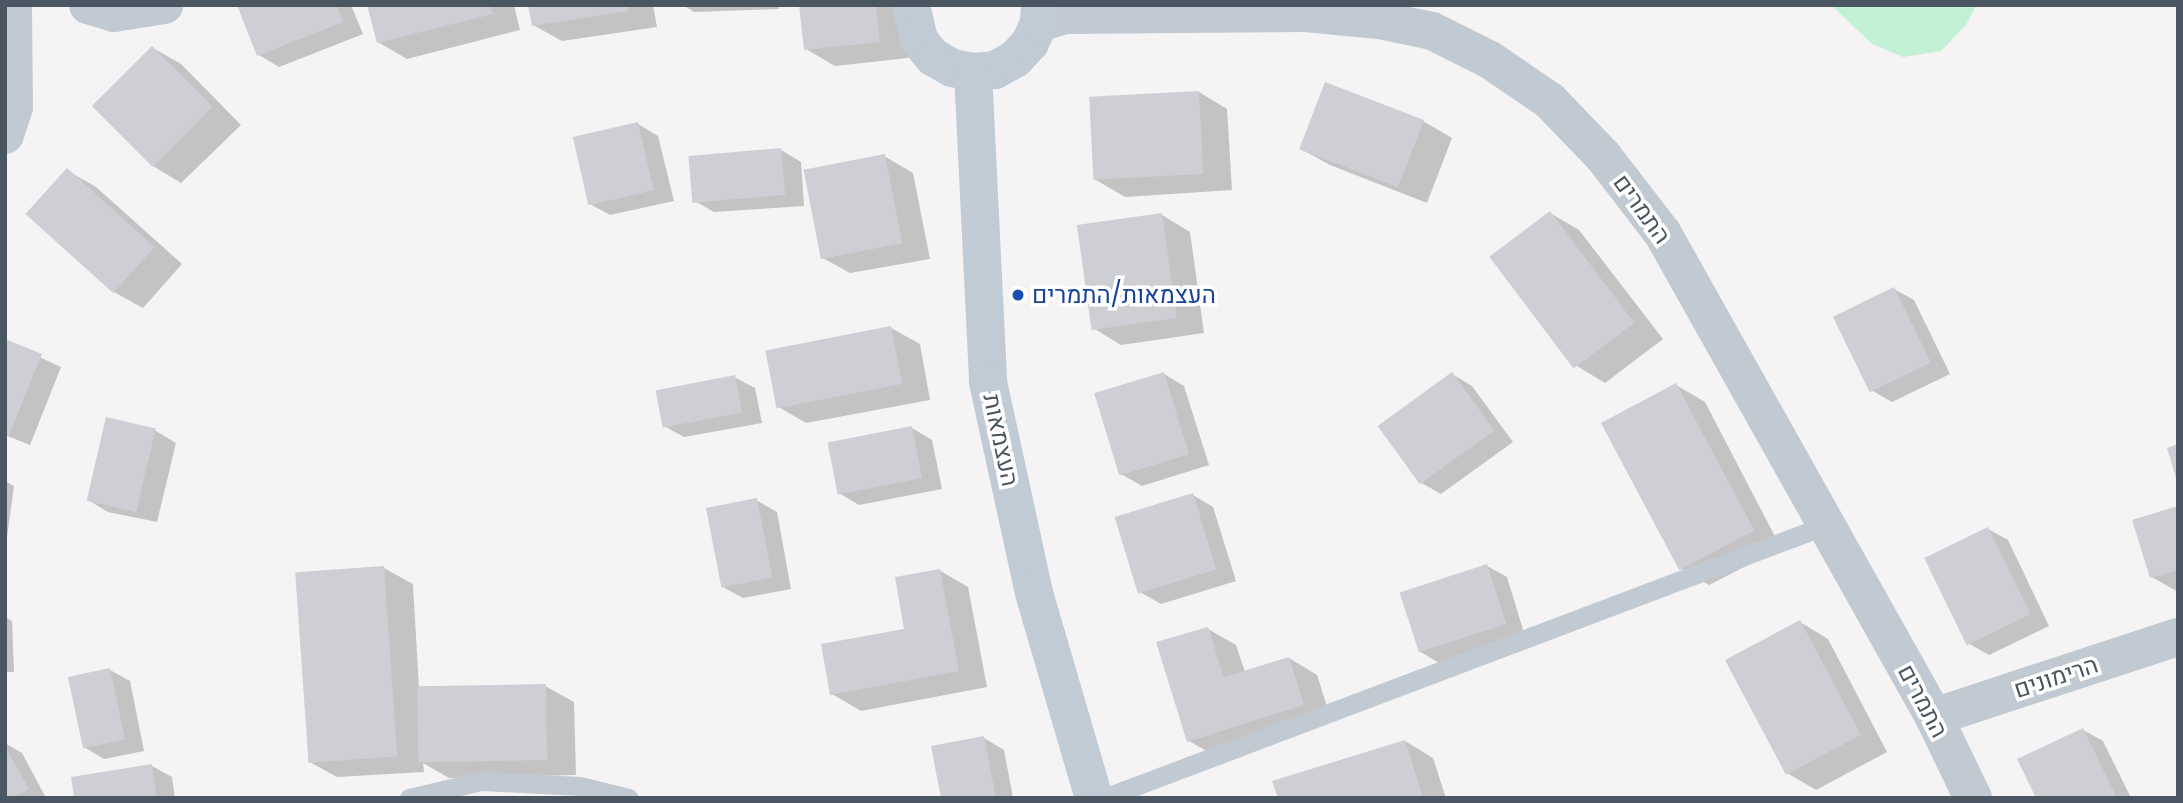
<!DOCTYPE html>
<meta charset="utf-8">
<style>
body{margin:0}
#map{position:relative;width:2183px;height:803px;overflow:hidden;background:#f5f3f3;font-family:Poppins,Heebo,sans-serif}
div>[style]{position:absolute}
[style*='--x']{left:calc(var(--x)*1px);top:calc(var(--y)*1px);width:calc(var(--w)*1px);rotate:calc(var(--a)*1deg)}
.green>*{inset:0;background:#c3f1d5}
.shadow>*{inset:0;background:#0003}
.building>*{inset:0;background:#cdcfd5;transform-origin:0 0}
.lane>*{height:19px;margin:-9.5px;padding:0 9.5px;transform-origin:9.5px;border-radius:9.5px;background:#c1cad2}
.street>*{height:38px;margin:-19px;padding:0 19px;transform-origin:19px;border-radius:19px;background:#c1cad2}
.secondary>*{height:38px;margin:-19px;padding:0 19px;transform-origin:19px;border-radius:19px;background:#c1cbd6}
.dots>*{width:19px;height:19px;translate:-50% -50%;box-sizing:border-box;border:4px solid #fff;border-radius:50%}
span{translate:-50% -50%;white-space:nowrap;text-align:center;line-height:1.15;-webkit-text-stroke:7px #fff;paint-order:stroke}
.street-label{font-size:24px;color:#4a5661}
.transit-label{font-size:24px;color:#164399}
.left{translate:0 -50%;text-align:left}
.frame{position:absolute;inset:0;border:7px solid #4a5661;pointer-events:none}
</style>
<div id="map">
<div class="green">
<i style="clip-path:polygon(1831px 5px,1976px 5px,1966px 25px,1941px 51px,1903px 57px,1872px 44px)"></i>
</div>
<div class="shadow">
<i style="clip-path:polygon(239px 5px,351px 5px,363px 34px,279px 67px,259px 55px)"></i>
<i style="clip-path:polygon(369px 5px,514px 5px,520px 30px,407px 59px,378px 42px)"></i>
<i style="clip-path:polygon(530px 5px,653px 5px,657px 27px,562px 41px,533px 25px)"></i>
<i style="clip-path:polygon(683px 5px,779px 5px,779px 9px,694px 12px)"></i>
<i style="clip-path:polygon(801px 5px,902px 5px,908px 58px,835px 66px,806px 49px)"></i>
<i style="clip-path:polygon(153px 48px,181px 64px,241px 125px,181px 183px,153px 166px)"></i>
<i style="clip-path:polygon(1199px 92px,1227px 109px,1232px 190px,1125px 197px,1096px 180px)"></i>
<i style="clip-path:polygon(1423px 121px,1452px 138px,1427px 203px,1330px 165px,1301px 149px)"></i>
<i style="clip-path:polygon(638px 124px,658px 136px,674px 201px,610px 215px,590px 204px)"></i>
<i style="clip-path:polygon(781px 150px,801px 162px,804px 206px,714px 212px,693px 200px)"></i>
<i style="clip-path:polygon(884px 156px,913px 173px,930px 259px,850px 273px,821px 257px)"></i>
<i style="clip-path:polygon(68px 171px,96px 187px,182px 264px,143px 308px,114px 292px)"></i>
<i style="clip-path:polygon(1550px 213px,1579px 230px,1663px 339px,1605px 383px,1577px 366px)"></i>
<i style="clip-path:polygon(1162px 215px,1190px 232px,1204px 333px,1121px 345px,1093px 328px)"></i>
<i style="clip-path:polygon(1894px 289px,1914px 300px,1950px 374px,1892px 402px,1871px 390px)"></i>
<i style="clip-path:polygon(891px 328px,920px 344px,930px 400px,806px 423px,777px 406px)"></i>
<i style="clip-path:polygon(5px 341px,61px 367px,30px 445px,5px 435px)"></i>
<i style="clip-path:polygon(1164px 374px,1184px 386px,1209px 465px,1142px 486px,1121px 474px)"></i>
<i style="clip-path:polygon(1452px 374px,1472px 386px,1513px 442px,1441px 494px,1420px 482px,1379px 426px)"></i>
<i style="clip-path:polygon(734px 377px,755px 388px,762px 423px,684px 437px,664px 426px)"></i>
<i style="clip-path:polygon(1676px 385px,1705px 402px,1781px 548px,1709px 585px,1681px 569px)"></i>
<i style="clip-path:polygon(107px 420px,156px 431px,176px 443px,157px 522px,108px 512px,88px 500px)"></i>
<i style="clip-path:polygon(912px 428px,932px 440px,942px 489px,859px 505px,839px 493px)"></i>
<i style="clip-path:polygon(5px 481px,14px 486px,5px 552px)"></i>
<i style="clip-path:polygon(1193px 495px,1213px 507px,1236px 581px,1161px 604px,1140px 592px)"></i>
<i style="clip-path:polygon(756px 500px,777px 512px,791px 589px,743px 598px,723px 587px)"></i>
<i style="clip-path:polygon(2178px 508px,2178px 592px,2152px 577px)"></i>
<i style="clip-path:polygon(1988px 529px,2008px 540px,2049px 626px,1989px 655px,1968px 643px)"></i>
<i style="clip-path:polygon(1487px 566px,1507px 577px,1525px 636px,1439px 663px,1419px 651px)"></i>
<i style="clip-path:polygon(384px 568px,413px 584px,419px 689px,545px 686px,574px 702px,576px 775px,449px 778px,423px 763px,424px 772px,337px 777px,308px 761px)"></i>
<i style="clip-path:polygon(939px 570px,968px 587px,987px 687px,861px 711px,832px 694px,906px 630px)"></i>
<i style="clip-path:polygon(5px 617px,12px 621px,14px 672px,5px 672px)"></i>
<i style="clip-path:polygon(1800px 622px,1828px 639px,1887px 752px,1816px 790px,1787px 773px)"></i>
<i style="clip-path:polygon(1208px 629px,1236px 645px,1245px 672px,1289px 658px,1317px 675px,1332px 722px,1217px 757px,1189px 741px)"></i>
<i style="clip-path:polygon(110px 670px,130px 681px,144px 751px,104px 759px,84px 747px)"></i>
<i style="clip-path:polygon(2083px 730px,2103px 741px,2131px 798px,2038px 798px)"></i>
<i style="clip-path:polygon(984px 738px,1004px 750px,1013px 798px,943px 798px)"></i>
<i style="clip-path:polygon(1405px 741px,1433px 758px,1446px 798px,1279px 798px)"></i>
<i style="clip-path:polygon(5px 743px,22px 753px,46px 798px,5px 798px)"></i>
<i style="clip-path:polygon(152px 766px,172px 777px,175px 798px,76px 798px)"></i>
</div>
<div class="building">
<i style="clip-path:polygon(237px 5px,337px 5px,343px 22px,257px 56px)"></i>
<i style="clip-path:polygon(367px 5px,490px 5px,493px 14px,377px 43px)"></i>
<i style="clip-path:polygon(528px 5px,628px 5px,629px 11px,532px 26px)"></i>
<i style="clip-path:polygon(799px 5px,876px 5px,880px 42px,804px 50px)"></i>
<i style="left:152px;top:46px;width:86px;height:85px;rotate:45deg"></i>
<i style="left:1325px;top:82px;width:106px;height:72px;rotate:21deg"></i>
<i style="left:1199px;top:91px;width:83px;height:110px;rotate:87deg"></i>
<i style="left:638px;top:122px;width:70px;height:67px;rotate:77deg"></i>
<i style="left:781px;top:148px;width:47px;height:93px;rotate:85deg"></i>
<i style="left:885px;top:154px;width:91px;height:83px;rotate:79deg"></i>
<i style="left:67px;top:168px;width:118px;height:62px;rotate:42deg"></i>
<i style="left:1550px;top:211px;width:140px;height:76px;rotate:53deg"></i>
<i style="left:1162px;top:213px;width:106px;height:86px;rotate:82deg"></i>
<i style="left:1894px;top:287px;width:84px;height:68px;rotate:64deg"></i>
<i style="left:891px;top:326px;width:59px;height:128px;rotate:79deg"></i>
<i style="clip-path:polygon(5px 339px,42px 354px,9px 435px,5px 433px)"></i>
<i style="left:1164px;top:372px;width:86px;height:73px;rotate:73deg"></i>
<i style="left:1452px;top:372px;width:72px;height:92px;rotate:54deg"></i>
<i style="left:735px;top:375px;width:38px;height:81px;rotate:79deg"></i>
<i style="left:1676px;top:383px;width:167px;height:85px;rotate:62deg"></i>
<i style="left:106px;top:417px;width:51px;height:86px;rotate:13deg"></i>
<i style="left:912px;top:426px;width:53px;height:86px;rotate:79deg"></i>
<i style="clip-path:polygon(2178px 444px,2178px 481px,2177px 481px,2167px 448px)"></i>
<i style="left:1193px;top:493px;width:80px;height:82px;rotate:73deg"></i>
<i style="left:757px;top:498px;width:81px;height:52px;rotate:79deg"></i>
<i style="clip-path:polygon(2178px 506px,2178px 570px,2150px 578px,2132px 520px)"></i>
<i style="left:1988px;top:527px;width:97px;height:71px;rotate:64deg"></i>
<i style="left:1487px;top:564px;width:63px;height:92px;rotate:72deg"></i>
<i style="left:384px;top:566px;width:191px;height:89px;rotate:86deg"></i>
<i style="clip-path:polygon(940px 569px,959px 671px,830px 695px,821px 644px,904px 629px,895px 577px)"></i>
<i style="left:1800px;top:620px;width:130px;height:85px;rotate:62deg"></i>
<i style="clip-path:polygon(1208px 627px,1224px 677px,1289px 657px,1304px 705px,1187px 742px,1156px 642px)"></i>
<i style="left:110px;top:668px;width:73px;height:43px;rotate:78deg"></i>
<i style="left:546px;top:684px;width:76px;height:129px;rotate:89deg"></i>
<i style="clip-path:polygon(2083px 728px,2117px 798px,2036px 798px,2017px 759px)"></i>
<i style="clip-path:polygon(984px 736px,996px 798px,941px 798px,931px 746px)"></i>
<i style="clip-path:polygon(1405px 740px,1423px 798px,1278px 798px,1272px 781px)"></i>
<i style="clip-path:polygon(5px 746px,29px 789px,13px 798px,5px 798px)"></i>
<i style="clip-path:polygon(152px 764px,157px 798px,74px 798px,71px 777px)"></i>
</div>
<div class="lane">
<i style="--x:409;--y:798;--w:74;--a:-13.3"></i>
<i style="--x:481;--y:781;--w:99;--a:2.9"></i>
<i style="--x:580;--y:786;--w:50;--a:13.8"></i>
<i style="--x:1104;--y:798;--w:772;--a:-20.71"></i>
</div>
<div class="street">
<i style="--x:88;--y:5;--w:27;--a:17"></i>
<i style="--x:114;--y:13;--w:51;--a:-9.1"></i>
<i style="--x:1039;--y:23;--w:27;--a:-17"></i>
<i style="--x:1065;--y:15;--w:240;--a:-0.5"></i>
<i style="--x:1305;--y:13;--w:74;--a:5.4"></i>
<i style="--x:1379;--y:20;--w:54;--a:11.7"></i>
<i style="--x:1432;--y:31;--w:65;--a:26.6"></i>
<i style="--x:1490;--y:60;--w:73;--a:34.3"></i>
<i style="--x:1550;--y:101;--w:76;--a:46.1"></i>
<i style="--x:1603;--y:156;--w:98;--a:52.4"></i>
<i style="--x:1663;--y:234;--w:554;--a:60.7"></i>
<i style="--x:1934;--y:717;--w:90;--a:64.3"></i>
<i style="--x:5;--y:135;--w:29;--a:-72"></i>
<i style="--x:14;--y:107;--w:102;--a:-90.6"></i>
<i style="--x:1934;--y:717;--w:257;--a:-18.2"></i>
</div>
<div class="secondary">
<i style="--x:911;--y:5;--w:36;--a:77"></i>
<i style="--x:919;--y:40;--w:22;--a:51"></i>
<i style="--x:933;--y:57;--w:22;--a:30"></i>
<i style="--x:952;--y:68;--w:21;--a:11"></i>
<i style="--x:973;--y:72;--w:22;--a:-5"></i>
<i style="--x:995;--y:70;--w:23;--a:-29"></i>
<i style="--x:1015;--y:59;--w:22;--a:-47"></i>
<i style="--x:1030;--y:43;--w:22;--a:-66"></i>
<i style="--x:1039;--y:23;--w:18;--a:-87"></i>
<i style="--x:973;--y:72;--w:310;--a:87.2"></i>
<i style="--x:988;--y:382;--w:216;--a:77.7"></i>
<i style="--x:1034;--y:593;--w:214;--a:73.7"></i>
</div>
<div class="dots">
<i style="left:1018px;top:295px;background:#1a4fb4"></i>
</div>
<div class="street-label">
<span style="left:1642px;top:209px;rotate:54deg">התמרים</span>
<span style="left:1001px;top:440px;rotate:78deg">העצמאות</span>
<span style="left:2056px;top:677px;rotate:-18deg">הרימונים</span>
<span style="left:1923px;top:701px;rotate:62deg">התמרים</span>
</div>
<div class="transit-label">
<span class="left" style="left:1032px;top:295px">העצמאות/התמרים</span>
</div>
<div class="frame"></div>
</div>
